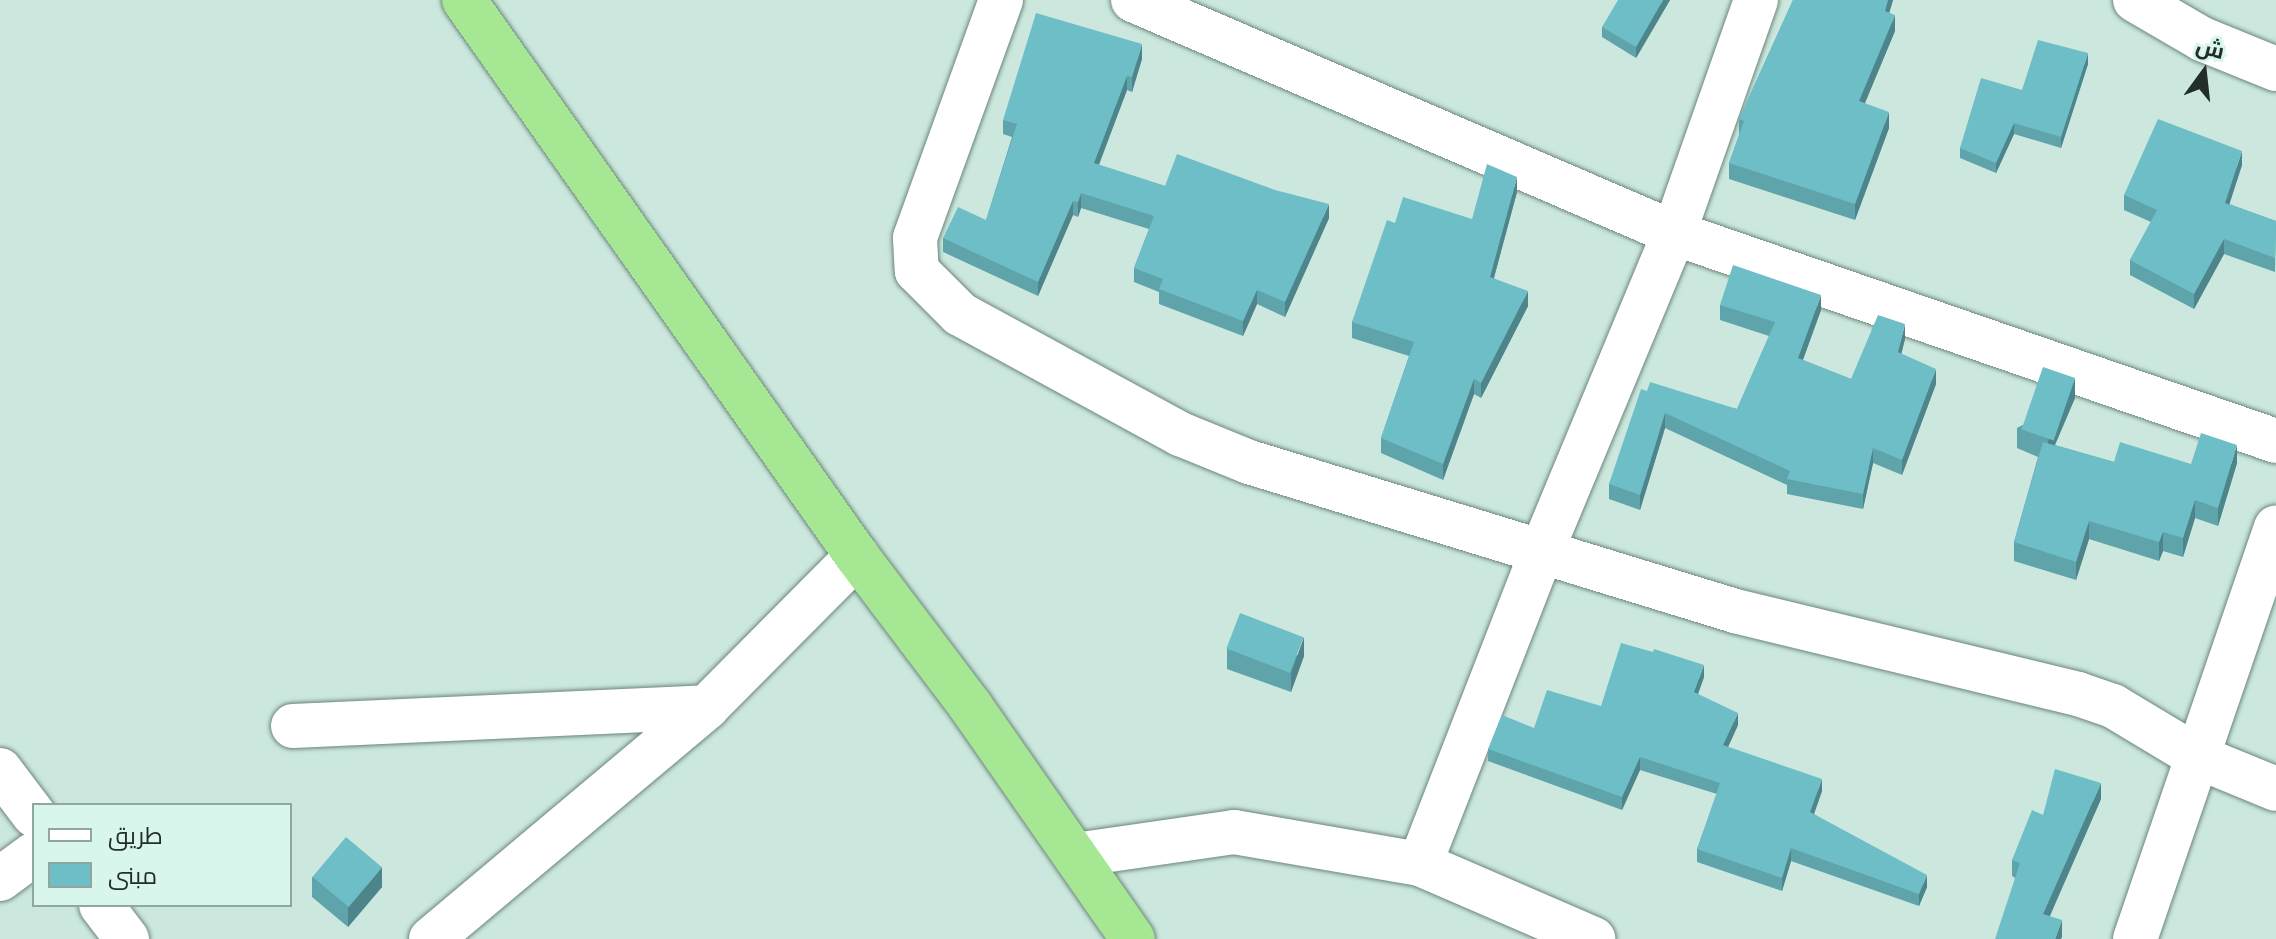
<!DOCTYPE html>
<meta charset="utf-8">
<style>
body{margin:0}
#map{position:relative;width:2276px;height:939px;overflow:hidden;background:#cce8de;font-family:"Nunito Sans",Cairo,sans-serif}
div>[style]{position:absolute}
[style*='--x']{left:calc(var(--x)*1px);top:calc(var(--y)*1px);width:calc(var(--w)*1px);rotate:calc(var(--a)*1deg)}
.roads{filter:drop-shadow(0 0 2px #6c867d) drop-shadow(0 0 2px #6c867d)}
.minor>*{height:44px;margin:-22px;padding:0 22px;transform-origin:22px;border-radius:22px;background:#fff}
.trunk>*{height:44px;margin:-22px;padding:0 22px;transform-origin:22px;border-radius:22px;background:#a6e793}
.wall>*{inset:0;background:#5fa3ab}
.shaded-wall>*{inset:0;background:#4d858b}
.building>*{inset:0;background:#6ebec7;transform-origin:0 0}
span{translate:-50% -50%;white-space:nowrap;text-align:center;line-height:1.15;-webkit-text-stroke:8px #d9f6ec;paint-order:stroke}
.legend{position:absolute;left:32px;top:803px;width:260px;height:104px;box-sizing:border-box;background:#d9f6ec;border:2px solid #90a69e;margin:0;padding:10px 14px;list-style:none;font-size:24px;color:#232e2a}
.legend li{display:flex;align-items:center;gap:16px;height:40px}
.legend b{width:40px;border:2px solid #90a69e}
.north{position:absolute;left:2164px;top:32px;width:80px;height:80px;-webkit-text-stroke:6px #d9f6ec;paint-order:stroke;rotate:15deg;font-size:22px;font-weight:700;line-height:32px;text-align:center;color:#232e2a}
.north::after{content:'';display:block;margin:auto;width:28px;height:36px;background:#232e2a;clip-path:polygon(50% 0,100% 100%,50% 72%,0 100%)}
</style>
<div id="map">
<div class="roads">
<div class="minor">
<i style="--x:1001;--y:0;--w:253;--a:109.9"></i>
<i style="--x:915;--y:238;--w:33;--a:87"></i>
<i style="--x:917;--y:271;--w:61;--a:45"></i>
<i style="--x:960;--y:314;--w:251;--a:28.6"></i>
<i style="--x:1180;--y:434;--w:74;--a:22.1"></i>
<i style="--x:1249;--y:462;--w:508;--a:17.04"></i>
<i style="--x:1735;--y:611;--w:353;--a:13.6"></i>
<i style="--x:2078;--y:694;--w:37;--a:19"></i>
<i style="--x:2113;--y:706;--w:99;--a:31"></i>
<i style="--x:2198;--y:757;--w:84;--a:22.3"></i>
<i style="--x:1133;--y:0;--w:589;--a:23.3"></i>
<i style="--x:1674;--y:233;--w:637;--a:19.06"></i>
<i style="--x:2135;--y:0;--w:78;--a:30.2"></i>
<i style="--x:2202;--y:39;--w:80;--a:22.1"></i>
<i style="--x:293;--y:726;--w:414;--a:-2.6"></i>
<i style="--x:0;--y:770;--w:56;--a:52.9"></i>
<i style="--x:1075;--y:855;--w:161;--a:-8.2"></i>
<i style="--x:1234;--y:832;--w:189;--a:9.8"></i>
<i style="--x:1420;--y:864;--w:189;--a:23.4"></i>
<i style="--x:1420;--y:864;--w:334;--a:-68.7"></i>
<i style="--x:1541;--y:553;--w:347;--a:-67.4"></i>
<i style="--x:1674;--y:233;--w:247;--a:-70.6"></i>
<i style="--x:0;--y:879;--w:42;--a:-36.3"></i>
<i style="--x:101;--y:905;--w:43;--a:52.6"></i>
<i style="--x:431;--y:939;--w:361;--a:-40"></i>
<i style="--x:707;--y:707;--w:213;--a:-45.2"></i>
<i style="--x:2135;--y:939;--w:435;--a:-71.1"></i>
</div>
<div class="trunk">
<i style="--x:464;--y:0;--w:681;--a:54.75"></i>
<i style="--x:857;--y:556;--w:189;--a:52.9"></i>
<i style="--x:971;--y:707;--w:283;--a:55.1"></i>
</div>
</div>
<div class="wall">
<i style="clip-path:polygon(1670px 0,1636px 58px,1602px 37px,1602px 27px)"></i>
<i style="clip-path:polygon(1793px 0,1893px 0,1889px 13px,1895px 31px,1865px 103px,1889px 128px,1855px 220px,1729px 179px,1729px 163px,1739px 135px,1739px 119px)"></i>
<i style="clip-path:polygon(1142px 59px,1132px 92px,1127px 90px,1099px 165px,1165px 186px,1329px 218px,1285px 317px,1257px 304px,1243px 336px,1159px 304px,1159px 292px,1134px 282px,1134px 268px,1149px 229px,1081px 208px,1078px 217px,1073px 215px,1038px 296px,943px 252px,943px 238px,986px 220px,1012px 137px,1003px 134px,1003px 120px)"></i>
<i style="clip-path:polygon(2088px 64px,2061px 148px,2014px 134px,1996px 173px,1960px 158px,1960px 148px,2022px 90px)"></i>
<i style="clip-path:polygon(2242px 165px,2229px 204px,2276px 221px,2275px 272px,2224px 254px,2194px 309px,2130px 275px,2130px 260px,2151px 222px,2124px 210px,2124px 195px)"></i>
<i style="clip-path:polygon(1517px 192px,1494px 278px,1528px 306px,1481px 398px,1474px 394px,1443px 480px,1381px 453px,1381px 438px,1409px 356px,1352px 338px,1352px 322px,1395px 223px,1472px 219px)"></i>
<i style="clip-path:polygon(1720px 305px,1821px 310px,1803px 360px,1851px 379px,1905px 339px,1901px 354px,1936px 384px,1902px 475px,1873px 463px,1863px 509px,1787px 494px,1787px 485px,1665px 428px,1640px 510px,1609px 499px,1609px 484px,1647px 391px,1737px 409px,1769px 336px,1720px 320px)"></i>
<i style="clip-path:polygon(2075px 398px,2055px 445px,2114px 462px,2191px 464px,2237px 463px,2218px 526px,2195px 518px,2183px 557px,2163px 551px,2159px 561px,2089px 539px,2076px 580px,2014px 561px,2014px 542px,2038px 457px,2017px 448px,2017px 428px)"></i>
<i style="clip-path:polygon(1227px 649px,1304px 656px,1291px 692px,1227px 669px)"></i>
<i style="clip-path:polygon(1704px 677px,1698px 694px,1738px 725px,1728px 747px,1822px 791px,1814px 814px,1927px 887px,1919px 906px,1791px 861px,1782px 891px,1697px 862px,1697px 849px,1717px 794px,1640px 770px,1622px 810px,1488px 761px,1488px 749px,1534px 728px,1601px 706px)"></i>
<i style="clip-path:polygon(2101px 799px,2050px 916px,2062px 937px,2015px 878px,2012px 876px,2012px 860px,2043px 815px)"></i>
<i style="clip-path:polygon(312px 877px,382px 887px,348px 927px,312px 897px)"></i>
</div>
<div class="shaded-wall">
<i style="clip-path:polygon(1663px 0,1670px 0,1636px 58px,1636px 47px)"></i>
<i style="clip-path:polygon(1888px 0,1893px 0,1885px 27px,1885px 11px)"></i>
<i style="clip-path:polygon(1895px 15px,1895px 31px,1859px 117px,1859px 101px)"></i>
<i style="clip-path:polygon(1142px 44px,1142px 59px,1132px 92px,1132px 77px)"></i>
<i style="clip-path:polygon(2088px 53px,2088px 64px,2061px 148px,2061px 137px)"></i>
<i style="clip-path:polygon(1127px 76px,1127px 90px,1094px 177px,1094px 163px)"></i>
<i style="clip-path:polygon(1889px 112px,1889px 128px,1855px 220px,1855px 204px)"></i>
<i style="clip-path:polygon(2014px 123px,2014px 134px,1996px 173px,1996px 163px)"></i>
<i style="clip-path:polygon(2242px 151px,2242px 165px,2225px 218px,2225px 203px)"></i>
<i style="clip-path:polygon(1517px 177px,1517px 192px,1490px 292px,1490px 277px)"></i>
<i style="clip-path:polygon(1081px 193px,1081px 208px,1078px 217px,1078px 202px)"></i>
<i style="clip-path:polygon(1073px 201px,1073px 215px,1038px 296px,1038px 282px)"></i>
<i style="clip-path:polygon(1329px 204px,1329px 218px,1285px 317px,1285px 302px)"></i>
<i style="clip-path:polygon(2224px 239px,2224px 254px,2194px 309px,2194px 294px)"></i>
<i style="clip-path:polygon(1257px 290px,1257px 304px,1243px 336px,1243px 321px)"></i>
<i style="clip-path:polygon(1528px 291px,1528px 306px,1481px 398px,1481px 383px)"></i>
<i style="clip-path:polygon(1821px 295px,1821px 310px,1798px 373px,1798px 358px)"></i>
<i style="clip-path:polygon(1905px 324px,1905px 339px,1898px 367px,1898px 352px)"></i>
<i style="clip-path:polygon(1936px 369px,1936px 384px,1902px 475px,1902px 460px)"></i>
<i style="clip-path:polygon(2075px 378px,2075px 398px,2048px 461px,2048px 441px)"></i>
<i style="clip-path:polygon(1474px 379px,1474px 394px,1443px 480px,1443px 464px)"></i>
<i style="clip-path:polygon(1665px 413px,1665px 428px,1640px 510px,1640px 495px)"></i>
<i style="clip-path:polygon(2237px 445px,2237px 463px,2218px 526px,2218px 508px)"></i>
<i style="clip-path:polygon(1873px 448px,1873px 463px,1863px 509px,1863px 494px)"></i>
<i style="clip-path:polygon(2195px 500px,2195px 518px,2183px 557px,2183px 538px)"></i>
<i style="clip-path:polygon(2089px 521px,2089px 539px,2076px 580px,2076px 562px)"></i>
<i style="clip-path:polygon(2163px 532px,2163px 551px,2159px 561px,2159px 542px)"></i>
<i style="clip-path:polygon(1304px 637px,1304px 656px,1291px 692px,1291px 673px)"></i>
<i style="clip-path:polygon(1704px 665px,1704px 677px,1694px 705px,1694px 692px)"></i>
<i style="clip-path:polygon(1738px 713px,1738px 725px,1723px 758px,1723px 745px)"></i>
<i style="clip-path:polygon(1640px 757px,1640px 770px,1622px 810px,1622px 797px)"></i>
<i style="clip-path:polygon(1822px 779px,1822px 791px,1810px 825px,1810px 812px)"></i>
<i style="clip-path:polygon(2101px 783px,2101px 799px,2043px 931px,2043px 914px)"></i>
<i style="clip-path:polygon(1791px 848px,1791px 861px,1782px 891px,1782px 878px)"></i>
<i style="clip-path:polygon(382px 867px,382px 887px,348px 927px,348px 908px)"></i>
<i style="clip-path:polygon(1927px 875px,1927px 887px,1919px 906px,1919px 894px)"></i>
<i style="clip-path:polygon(2062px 920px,2062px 937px,2061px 939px,2055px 939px)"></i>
</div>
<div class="building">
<i style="clip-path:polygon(1618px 0,1663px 0,1636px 47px,1602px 27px)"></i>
<i style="clip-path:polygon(1793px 0,1888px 0,1885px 11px,1895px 15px,1859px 101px,1889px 112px,1855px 204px,1729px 163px,1744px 121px,1739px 119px)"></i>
<i style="clip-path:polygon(1036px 13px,1142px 44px,1132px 77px,1127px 76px,1094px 163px,1165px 186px,1177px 154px,1275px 190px,1329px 204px,1285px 302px,1257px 290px,1243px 321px,1159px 289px,1163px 279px,1134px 268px,1154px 216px,1081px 193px,1078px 202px,1073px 201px,1038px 282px,943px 238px,958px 207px,986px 220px,1017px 124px,1003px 120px)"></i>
<i style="clip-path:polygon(2038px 40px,2088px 53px,2061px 137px,2014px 123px,1996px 163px,1960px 148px,1981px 78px,2022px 90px)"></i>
<i style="clip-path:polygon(2158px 119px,2242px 151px,2225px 203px,2276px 221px,2275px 258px,2224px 239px,2194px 294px,2130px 260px,2157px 210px,2124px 195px)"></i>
<i style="clip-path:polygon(1487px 164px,1517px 177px,1490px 277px,1528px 291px,1481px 383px,1474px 379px,1443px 464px,1381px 438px,1414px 342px,1352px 322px,1387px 220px,1395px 223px,1403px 197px,1472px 219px)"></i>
<i style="clip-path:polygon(1733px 265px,1821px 295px,1798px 358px,1851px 379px,1878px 315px,1905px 324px,1898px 352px,1936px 369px,1902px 460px,1873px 448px,1863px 494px,1787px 479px,1790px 471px,1665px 413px,1640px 495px,1609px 484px,1641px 389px,1647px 391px,1650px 382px,1737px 409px,1775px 322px,1720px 305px)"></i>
<i style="left:2043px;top:367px;width:34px;height:66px;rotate:19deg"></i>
<i style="clip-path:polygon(2201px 433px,2237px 445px,2218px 508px,2195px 500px,2183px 538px,2163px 532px,2159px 542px,2089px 521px,2076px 562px,2014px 542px,2043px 442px,2114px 462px,2120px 442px,2191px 464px)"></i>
<i style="left:1240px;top:613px;width:68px;height:38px;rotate:21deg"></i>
<i style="clip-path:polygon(1621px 643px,1653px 652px,1654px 649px,1704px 665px,1694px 692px,1738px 713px,1723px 745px,1822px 779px,1810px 812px,1927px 875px,1919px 894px,1791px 848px,1782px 878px,1697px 849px,1720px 783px,1640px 757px,1622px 797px,1488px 749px,1502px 715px,1534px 728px,1547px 690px,1601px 706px)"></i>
<i style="clip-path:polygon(2055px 769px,2101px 783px,2043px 914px,2062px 920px,2055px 939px,1995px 939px,2020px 863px,2012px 860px,2032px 810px,2043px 815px)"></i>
<i style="left:346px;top:837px;width:47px;height:52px;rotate:40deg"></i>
</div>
<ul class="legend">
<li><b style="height:10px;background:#fff"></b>طريق</li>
<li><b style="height:22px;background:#6ebec7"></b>مبنى</li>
</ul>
<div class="north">ش</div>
</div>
